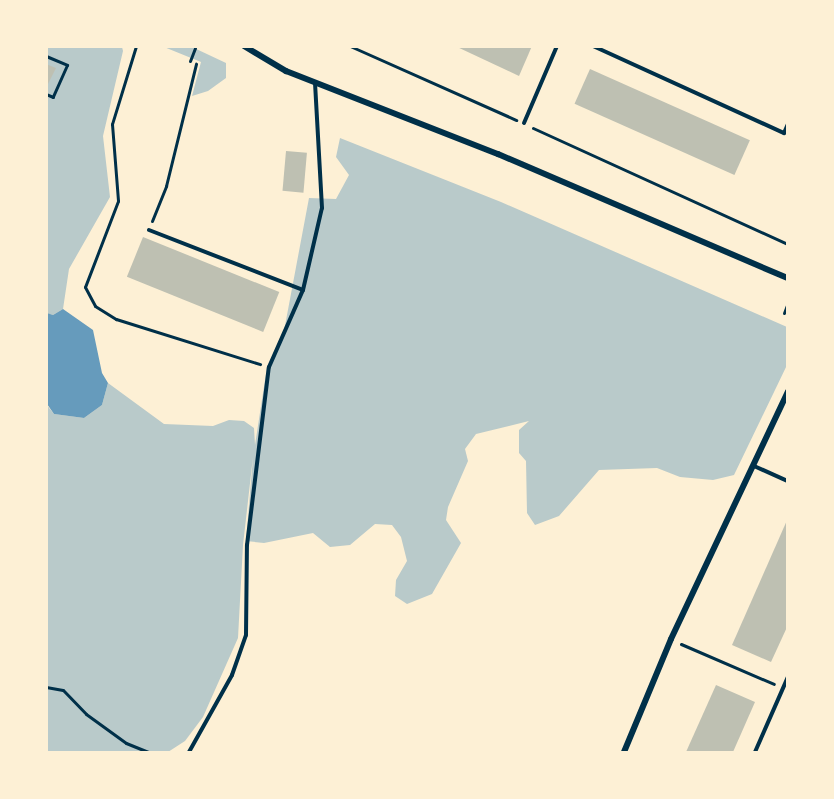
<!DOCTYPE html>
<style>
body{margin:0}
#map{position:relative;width:834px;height:799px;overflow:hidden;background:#fdf0d5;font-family:"PT Sans Narrow",sans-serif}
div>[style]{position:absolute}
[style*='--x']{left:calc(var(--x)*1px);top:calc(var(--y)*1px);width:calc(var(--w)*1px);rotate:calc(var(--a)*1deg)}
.green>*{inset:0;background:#b9caca}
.water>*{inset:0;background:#669bbc}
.building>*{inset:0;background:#bec0b2;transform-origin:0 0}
.path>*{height:3px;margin:-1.5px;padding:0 1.5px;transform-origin:1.5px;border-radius:1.5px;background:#003049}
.service>*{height:4px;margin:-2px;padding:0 2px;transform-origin:2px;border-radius:2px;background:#003049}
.minor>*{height:6px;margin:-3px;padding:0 3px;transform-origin:3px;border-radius:3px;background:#003049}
span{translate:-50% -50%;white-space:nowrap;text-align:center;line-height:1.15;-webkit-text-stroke:4.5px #fdf0d5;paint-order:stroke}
.frame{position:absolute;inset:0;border:48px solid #fdf0d5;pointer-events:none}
</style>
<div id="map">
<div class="green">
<i style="clip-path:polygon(46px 47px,122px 47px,123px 51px,103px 136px,110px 197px,69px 269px,63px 309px,53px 315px,46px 313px)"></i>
<i style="clip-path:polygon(164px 47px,192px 47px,226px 63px,226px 78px,208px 91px,192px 96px,201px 62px)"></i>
<i style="clip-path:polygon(340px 138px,501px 202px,787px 327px,787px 365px,734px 475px,713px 480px,680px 477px,657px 468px,599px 470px,559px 516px,535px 525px,527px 513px,526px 461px,519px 453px,519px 430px,529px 421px,476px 434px,465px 449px,468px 461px,448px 507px,446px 520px,461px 543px,432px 594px,407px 604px,395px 596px,396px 580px,407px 561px,401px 537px,392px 525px,375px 524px,350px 545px,330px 547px,313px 533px,264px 543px,246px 541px,253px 457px,243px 545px,238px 638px,203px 717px,185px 741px,168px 752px,47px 752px,46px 404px,54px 414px,84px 418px,102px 405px,108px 383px,164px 424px,213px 426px,229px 420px,244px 421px,254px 428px,255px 445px,267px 367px,284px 331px,309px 198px,336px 199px,349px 175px,336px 157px)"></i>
</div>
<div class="water">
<i style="clip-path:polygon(63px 309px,93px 330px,102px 373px,108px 383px,102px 405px,84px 418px,54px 414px,47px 404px,47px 313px,53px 315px)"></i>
</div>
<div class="building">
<i style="clip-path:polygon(455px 46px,532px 46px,519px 76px)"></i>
<i style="clip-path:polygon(46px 64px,56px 68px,48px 84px,46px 83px)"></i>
<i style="left:590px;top:69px;width:175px;height:38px;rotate:24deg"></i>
<i style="left:286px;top:151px;width:21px;height:40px;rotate:5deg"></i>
<i style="left:143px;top:237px;width:147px;height:43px;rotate:22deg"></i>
<i style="clip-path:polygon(788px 518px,788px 625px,771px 662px,732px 645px)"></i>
<i style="clip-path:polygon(716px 685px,755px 702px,733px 752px,686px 752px)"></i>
</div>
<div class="path">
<i style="--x:136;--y:46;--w:82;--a:107.1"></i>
<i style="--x:112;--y:124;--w:77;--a:85.5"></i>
<i style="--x:118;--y:201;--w:92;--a:111"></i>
<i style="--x:85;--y:287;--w:21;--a:62"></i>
<i style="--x:95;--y:306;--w:25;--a:32"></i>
<i style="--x:116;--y:319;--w:151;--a:17.4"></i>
<i style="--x:350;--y:46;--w:182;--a:24"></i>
<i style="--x:46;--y:56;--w:23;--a:23"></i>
<i style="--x:67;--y:65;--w:35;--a:114"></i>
<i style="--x:53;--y:97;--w:8;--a:-157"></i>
<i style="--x:190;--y:61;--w:14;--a:-69"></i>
<i style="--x:533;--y:128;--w:280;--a:24.5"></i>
<i style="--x:152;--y:221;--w:38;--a:-68"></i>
<i style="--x:166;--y:186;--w:126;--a:-76.2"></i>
<i style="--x:784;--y:313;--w:9;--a:-69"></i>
<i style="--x:681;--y:644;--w:101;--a:23.3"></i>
<i style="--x:46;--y:687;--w:17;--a:10"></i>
<i style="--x:63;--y:690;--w:33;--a:46"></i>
<i style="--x:86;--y:714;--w:49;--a:35.9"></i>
<i style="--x:126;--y:743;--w:24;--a:22"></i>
</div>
<div class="service">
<i style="--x:593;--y:46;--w:210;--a:24.5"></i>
<i style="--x:784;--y:133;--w:10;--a:-66"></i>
<i style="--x:524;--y:123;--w:84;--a:-66.8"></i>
<i style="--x:149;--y:230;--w:165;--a:21.3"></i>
<i style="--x:754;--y:466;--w:37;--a:24"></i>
<i style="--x:189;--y:752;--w:88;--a:-60.8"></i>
<i style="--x:232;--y:675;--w:42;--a:-70.7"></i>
<i style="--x:246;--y:635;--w:90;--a:-89.4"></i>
<i style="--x:247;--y:545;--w:179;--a:-83"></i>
<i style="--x:269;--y:367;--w:84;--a:-66.2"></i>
<i style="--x:303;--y:290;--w:84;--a:-77"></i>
<i style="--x:322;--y:208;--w:126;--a:-93.2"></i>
<i style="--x:755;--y:752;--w:82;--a:-66.3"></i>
</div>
<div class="minor">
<i style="--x:244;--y:46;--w:49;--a:30.8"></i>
<i style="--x:286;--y:71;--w:228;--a:21.4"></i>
<i style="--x:498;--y:154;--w:315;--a:23.2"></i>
<i style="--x:624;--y:752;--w:122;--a:-67.4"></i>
<i style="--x:671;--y:639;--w:274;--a:-64.7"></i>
</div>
<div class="frame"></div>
</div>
